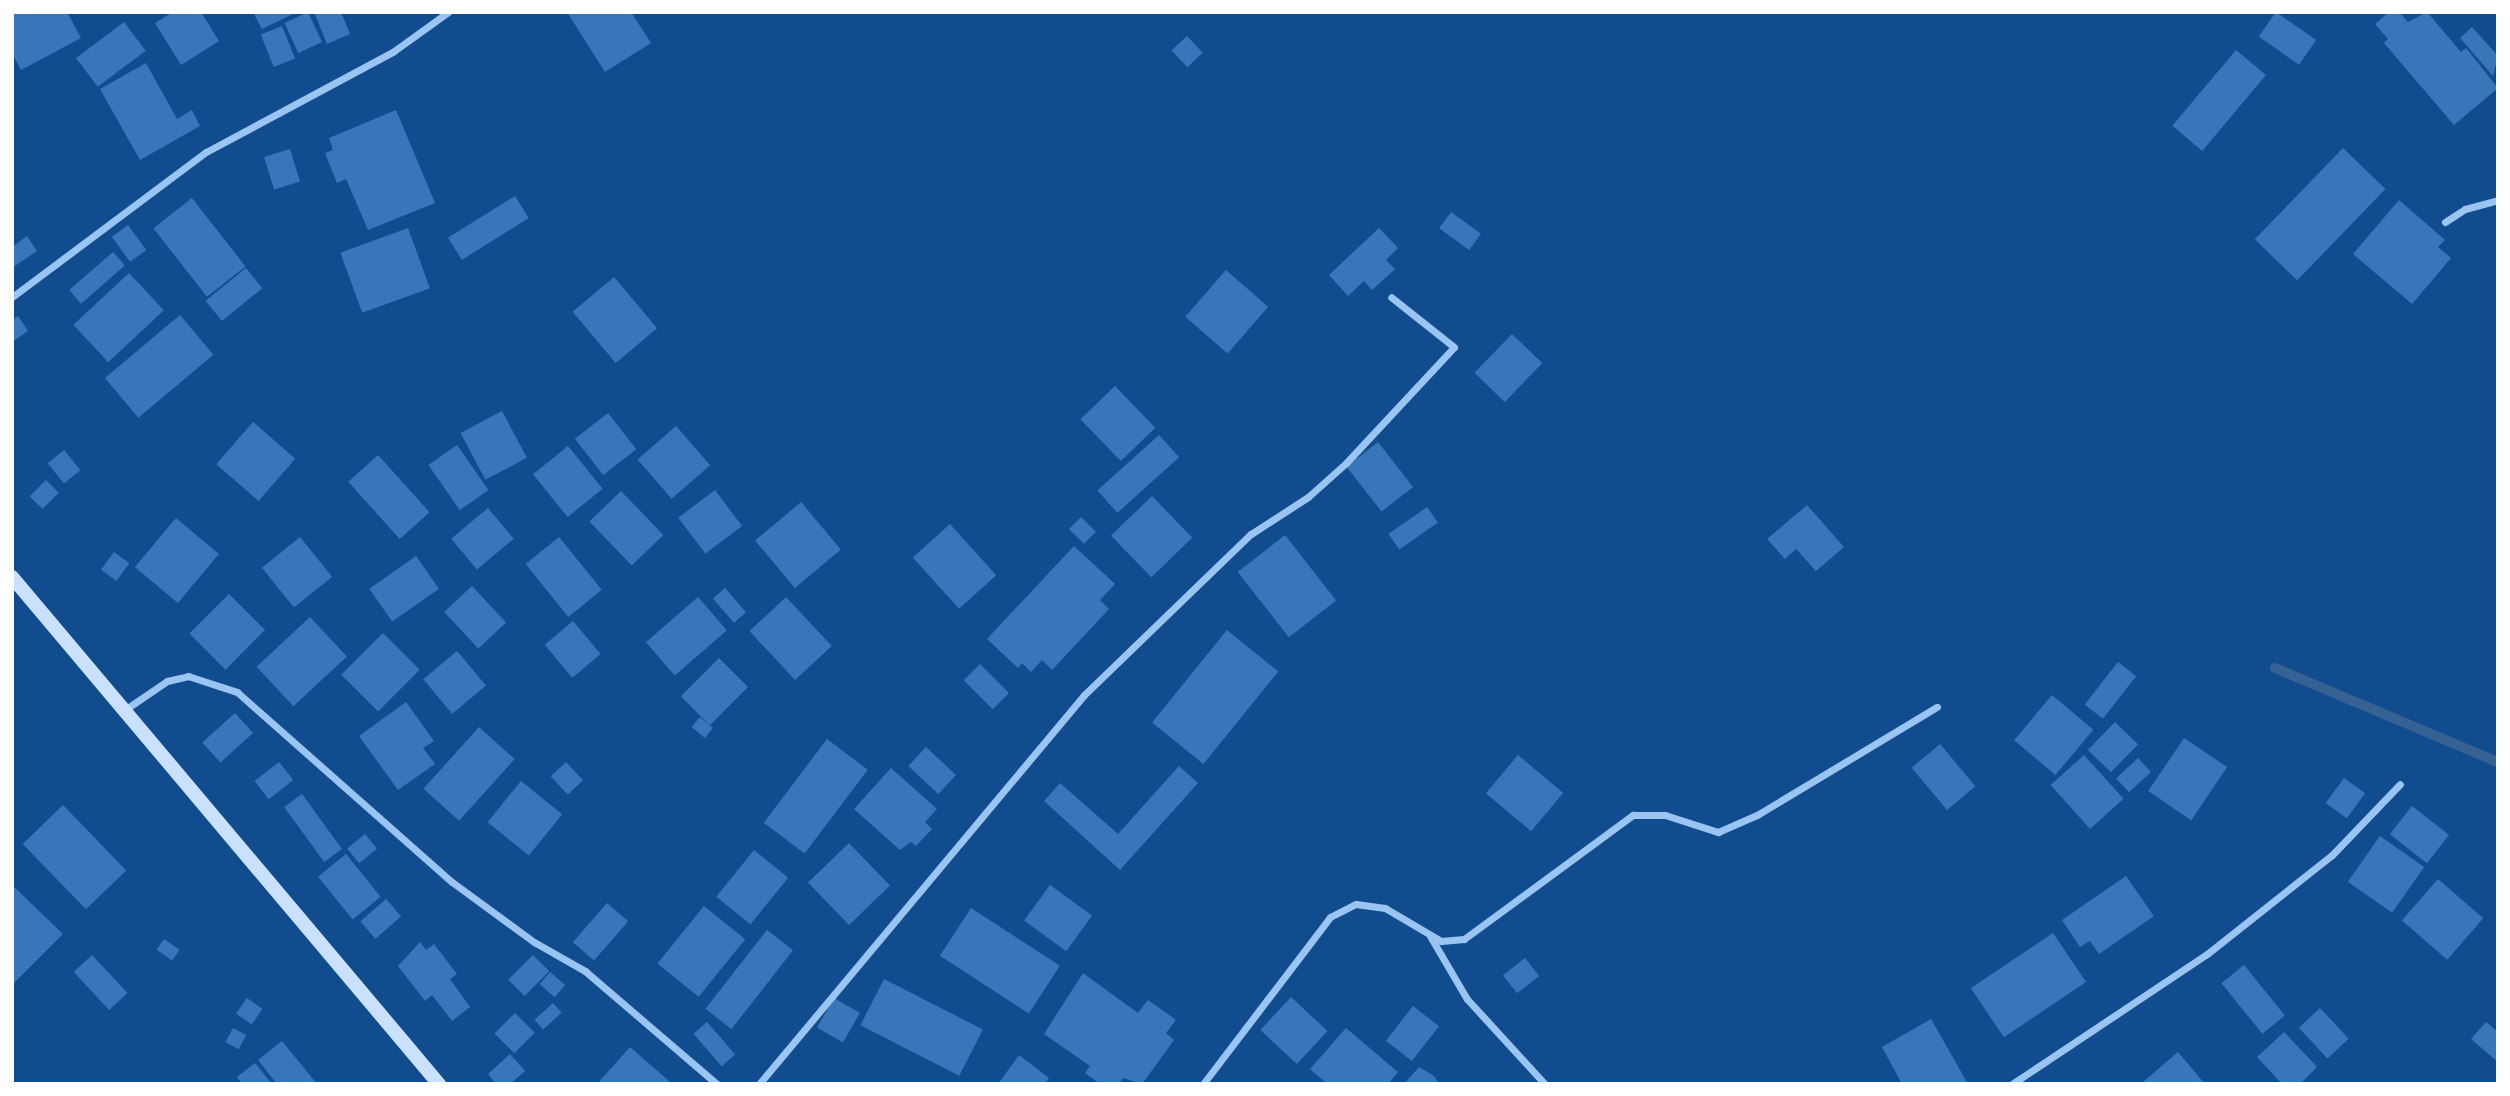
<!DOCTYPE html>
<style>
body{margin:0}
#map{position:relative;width:2510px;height:1096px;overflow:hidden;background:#114c8f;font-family:Mulish,sans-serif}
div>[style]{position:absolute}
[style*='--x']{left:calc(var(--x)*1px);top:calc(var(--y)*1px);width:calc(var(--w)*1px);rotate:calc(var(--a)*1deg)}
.stream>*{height:10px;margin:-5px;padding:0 5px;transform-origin:5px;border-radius:5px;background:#366193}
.building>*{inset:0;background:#3976b9;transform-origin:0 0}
.minor>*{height:7px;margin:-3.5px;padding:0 3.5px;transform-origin:3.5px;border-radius:3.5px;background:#9ac5f2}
.secondary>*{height:14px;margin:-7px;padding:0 7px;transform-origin:7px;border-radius:7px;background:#c9e1fc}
span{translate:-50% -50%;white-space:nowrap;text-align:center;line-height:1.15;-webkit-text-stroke:7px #114c8f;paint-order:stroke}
.frame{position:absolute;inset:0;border:14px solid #fff;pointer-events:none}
</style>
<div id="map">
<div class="stream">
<i style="--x:2275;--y:668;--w:242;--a:22.9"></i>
</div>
<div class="building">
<i style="clip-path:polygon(12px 12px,67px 12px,81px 38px,21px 70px,12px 53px)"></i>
<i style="clip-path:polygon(173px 12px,201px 12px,219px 41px,181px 65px,155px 23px)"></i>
<i style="clip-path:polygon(253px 12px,297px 12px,262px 29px)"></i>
<i style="left:308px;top:12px;width:33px;height:26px;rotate:65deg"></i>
<i style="clip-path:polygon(314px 12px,341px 12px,350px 34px,327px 44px)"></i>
<i style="clip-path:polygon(567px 12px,631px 12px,651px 43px,605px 72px)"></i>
<i style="left:2276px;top:12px;width:49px;height:30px;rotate:35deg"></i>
<i style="clip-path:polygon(2389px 12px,2399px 12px,2408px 22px,2427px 12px,2461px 52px,2466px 48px,2498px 88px,2454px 125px,2384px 43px,2388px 39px,2375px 24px)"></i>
<i style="left:124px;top:22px;width:36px;height:60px;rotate:53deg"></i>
<i style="left:282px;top:26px;width:35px;height:23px;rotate:68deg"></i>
<i style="clip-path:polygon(2472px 27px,2498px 56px,2493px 76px,2460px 38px)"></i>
<i style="left:1187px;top:36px;width:23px;height:21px;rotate:47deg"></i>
<i style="left:2236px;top:50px;width:39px;height:99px;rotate:40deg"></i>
<i style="clip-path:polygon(146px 63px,177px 119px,192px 110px,200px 126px,140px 160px,100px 89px)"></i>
<i style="clip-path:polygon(396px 110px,435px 203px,368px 230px,346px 179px,337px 183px,325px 153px,333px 150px,329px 138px)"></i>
<i style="left:2343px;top:148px;width:59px;height:127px;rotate:44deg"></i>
<i style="left:290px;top:149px;width:34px;height:27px;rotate:73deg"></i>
<i style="left:515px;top:196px;width:26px;height:79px;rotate:58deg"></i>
<i style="left:192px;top:198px;width:87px;height:49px;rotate:52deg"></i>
<i style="clip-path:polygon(2399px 200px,2445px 240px,2438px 247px,2451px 258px,2412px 304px,2353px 254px)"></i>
<i style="left:1451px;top:212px;width:37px;height:20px;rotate:36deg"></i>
<i style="left:128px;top:225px;width:31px;height:20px;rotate:54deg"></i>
<i style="left:408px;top:228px;width:64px;height:72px;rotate:70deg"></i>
<i style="clip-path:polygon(1379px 228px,1398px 248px,1386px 260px,1395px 269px,1372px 290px,1364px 281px,1348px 296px,1329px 275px)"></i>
<i style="clip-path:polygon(27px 236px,37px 251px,12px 268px,12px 247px)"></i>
<i style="left:113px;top:252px;width:18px;height:58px;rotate:49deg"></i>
<i style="left:246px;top:268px;width:26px;height:52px;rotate:51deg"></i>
<i style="left:1226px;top:270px;width:56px;height:62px;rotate:41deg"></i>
<i style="left:129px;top:273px;width:51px;height:76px;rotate:47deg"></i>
<i style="left:614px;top:277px;width:67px;height:54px;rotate:50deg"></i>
<i style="left:180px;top:315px;width:52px;height:98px;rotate:50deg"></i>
<i style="clip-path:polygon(18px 316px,28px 331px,12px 342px,12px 320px)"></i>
<i style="left:1512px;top:334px;width:42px;height:54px;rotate:44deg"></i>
<i style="left:1115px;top:386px;width:58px;height:48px;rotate:46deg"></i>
<i style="left:502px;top:411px;width:53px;height:47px;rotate:62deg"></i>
<i style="left:608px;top:413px;width:46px;height:42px;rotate:52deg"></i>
<i style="left:253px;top:422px;width:56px;height:56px;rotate:41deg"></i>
<i style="left:676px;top:426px;width:52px;height:51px;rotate:49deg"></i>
<i style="left:1159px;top:435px;width:30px;height:83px;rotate:48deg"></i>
<i style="left:1378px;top:442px;width:57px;height:40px;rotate:52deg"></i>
<i style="left:457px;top:445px;width:55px;height:35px;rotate:55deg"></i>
<i style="left:568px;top:446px;width:55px;height:45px;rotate:51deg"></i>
<i style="left:64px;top:450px;width:26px;height:21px;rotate:51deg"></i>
<i style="left:378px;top:455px;width:77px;height:40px;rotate:48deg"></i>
<i style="left:46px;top:480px;width:18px;height:23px;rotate:45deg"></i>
<i style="left:715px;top:490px;width:45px;height:46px;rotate:53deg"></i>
<i style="left:621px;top:491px;width:61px;height:44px;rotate:46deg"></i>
<i style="left:1152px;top:496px;width:58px;height:57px;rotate:46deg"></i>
<i style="left:801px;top:502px;width:62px;height:60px;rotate:50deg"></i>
<i style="clip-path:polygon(1807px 505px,1844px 547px,1816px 571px,1796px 549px,1785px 559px,1767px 539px)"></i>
<i style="left:1427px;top:507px;width:19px;height:47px;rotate:55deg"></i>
<i style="left:488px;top:508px;width:40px;height:48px;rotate:50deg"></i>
<i style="left:1081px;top:517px;width:21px;height:17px;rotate:45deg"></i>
<i style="left:176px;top:518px;width:56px;height:64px;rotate:40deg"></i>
<i style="left:950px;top:524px;width:69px;height:50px;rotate:48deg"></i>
<i style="left:1285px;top:535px;width:83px;height:60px;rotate:52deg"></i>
<i style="left:300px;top:537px;width:51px;height:49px;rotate:51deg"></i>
<i style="left:559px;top:537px;width:68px;height:43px;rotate:51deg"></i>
<i style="clip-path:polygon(1074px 546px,1115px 584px,1100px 600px,1109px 609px,1052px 670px,1042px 660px,1031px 672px,1022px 663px,1018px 668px,987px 639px)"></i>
<i style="left:114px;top:552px;width:19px;height:22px;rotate:36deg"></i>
<i style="left:416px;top:556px;width:40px;height:57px;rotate:55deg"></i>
<i style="left:472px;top:586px;width:50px;height:38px;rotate:47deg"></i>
<i style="left:725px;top:588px;width:32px;height:16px;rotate:49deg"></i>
<i style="left:229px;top:594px;width:51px;height:56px;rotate:45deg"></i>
<i style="left:698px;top:597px;width:44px;height:69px;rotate:49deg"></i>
<i style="left:786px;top:597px;width:67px;height:50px;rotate:47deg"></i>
<i style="left:310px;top:617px;width:54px;height:73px;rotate:47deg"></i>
<i style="left:573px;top:621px;width:43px;height:37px;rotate:50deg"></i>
<i style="left:1227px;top:630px;width:66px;height:119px;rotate:39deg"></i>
<i style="left:383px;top:633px;width:52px;height:59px;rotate:45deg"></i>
<i style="left:457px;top:651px;width:45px;height:44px;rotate:50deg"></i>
<i style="left:719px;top:658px;width:41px;height:54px;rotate:45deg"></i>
<i style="left:2118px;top:662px;width:23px;height:54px;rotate:38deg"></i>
<i style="left:980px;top:664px;width:41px;height:23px;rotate:45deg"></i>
<i style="left:2052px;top:695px;width:54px;height:59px;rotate:40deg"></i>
<i style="clip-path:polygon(406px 702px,434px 741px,423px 748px,435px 764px,398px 790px,359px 736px)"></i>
<i style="left:235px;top:713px;width:27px;height:44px;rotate:48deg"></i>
<i style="left:700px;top:717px;width:17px;height:13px;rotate:40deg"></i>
<i style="left:2115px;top:722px;width:32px;height:39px;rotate:44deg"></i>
<i style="left:479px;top:727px;width:48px;height:83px;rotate:42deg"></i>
<i style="left:2184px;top:738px;width:52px;height:64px;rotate:34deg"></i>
<i style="left:827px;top:739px;width:51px;height:105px;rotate:37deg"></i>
<i style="left:1940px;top:744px;width:55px;height:37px;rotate:50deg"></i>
<i style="left:926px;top:747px;width:41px;height:26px;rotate:43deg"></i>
<i style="left:1518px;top:755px;width:59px;height:50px;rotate:40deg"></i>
<i style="left:2084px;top:755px;width:59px;height:45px;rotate:48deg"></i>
<i style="left:2138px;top:758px;width:19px;height:30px;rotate:47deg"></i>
<i style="left:279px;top:762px;width:23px;height:31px;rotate:52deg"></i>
<i style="left:566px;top:762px;width:25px;height:21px;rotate:47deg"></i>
<i style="clip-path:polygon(1179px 766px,1198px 783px,1120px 870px,1044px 801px,1060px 783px,1118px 834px)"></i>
<i style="clip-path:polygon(891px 768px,937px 809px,925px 822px,932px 829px,916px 846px,911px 842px,900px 850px,854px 809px)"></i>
<i style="left:2344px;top:778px;width:26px;height:31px;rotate:36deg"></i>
<i style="left:521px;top:781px;width:53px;height:53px;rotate:39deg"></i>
<i style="left:302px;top:794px;width:68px;height:22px;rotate:54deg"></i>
<i style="left:63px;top:805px;width:91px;height:56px;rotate:46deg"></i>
<i style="left:2412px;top:806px;width:47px;height:36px;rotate:38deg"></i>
<i style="left:365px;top:834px;width:19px;height:23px;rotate:51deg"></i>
<i style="left:2380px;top:836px;width:54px;height:56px;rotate:35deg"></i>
<i style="left:849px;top:843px;width:59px;height:57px;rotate:46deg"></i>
<i style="left:754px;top:850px;width:44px;height:60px;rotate:39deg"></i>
<i style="left:346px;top:854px;width:55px;height:36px;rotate:51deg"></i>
<i style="clip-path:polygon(2126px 876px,2154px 916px,2099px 954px,2090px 941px,2080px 947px,2062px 920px)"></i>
<i style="left:2438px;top:879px;width:60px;height:55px;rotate:41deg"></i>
<i style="clip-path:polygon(12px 885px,63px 934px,12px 985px)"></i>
<i style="left:1050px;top:885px;width:52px;height:44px;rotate:36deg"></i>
<i style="left:386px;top:899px;width:23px;height:34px;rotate:49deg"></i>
<i style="left:607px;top:903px;width:28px;height:52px;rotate:41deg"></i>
<i style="left:704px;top:906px;width:53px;height:74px;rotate:39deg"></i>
<i style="left:971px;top:908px;width:106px;height:57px;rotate:33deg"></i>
<i style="left:767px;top:930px;width:33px;height:100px;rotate:38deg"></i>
<i style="left:2053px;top:933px;width:59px;height:99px;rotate:56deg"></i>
<i style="left:164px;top:939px;width:19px;height:13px;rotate:35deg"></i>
<i style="clip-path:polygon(420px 942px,426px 950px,434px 944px,457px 974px,450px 979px,470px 1007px,452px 1021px,432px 995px,425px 1001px,398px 966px)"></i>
<i style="left:92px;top:955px;width:52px;height:25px;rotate:47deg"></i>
<i style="left:533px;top:955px;width:23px;height:35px;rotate:45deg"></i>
<i style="left:1525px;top:958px;width:23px;height:28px;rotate:52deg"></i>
<i style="left:2244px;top:965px;width:65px;height:29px;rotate:51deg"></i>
<i style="left:550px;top:972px;width:20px;height:16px;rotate:41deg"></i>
<i style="clip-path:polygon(1083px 973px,1138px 1013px,1148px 1000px,1176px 1020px,1166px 1033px,1174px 1040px,1142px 1084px,1123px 1078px,1119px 1084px,1100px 1084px,1085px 1073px,1090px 1066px,1044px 1034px)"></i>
<i style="left:884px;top:979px;width:111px;height:52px;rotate:27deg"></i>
<i style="left:1291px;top:997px;width:50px;height:45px;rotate:43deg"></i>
<i style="left:247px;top:998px;width:19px;height:19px;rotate:35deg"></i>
<i style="left:834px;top:998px;width:30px;height:34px;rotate:30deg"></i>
<i style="left:553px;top:1003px;width:13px;height:25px;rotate:48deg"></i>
<i style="left:1413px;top:1006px;width:33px;height:44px;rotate:38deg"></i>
<i style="left:2320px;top:1008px;width:42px;height:29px;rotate:47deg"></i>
<i style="left:515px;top:1013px;width:28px;height:29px;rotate:45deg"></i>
<i style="clip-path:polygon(1931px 1019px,1968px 1084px,1902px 1084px,1882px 1047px)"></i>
<i style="left:707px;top:1022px;width:43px;height:18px;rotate:49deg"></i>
<i style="clip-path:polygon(2486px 1022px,2498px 1032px,2498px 1062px,2471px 1039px)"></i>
<i style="left:233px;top:1028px;width:15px;height:16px;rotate:28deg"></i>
<i style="clip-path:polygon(1346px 1028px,1398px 1072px,1388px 1084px,1327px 1084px,1310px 1069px)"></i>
<i style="clip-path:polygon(2284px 1032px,2317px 1067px,2300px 1084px,2282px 1084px,2257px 1057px)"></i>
<i style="clip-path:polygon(282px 1041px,317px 1084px,277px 1084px,258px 1060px)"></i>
<i style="clip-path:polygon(630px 1047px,669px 1081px,667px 1084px,597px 1084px)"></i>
<i style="clip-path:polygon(2178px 1052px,2205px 1084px,2146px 1084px,2144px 1081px)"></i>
<i style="clip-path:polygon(510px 1054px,525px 1071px,510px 1084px,496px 1084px,488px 1074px)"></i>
<i style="clip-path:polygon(1019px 1055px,1049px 1078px,1045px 1084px,998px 1084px)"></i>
<i style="clip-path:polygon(255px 1063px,272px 1084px,242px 1084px,237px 1077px)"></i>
<i style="clip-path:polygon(1419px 1067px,1434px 1076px,1439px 1084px,1404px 1084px)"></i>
</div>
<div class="minor">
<i style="--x:2445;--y:222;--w:24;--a:-33"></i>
<i style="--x:2465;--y:209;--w:34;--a:-15"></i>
<i style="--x:12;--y:297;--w:242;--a:-36.8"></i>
<i style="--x:206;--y:152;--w:213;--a:-28.2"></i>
<i style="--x:394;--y:51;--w:67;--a:-35.8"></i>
<i style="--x:126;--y:709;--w:50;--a:-34.3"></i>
<i style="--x:167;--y:681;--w:22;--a:-13"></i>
<i style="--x:188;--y:676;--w:52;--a:18.1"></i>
<i style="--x:237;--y:692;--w:287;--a:41.5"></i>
<i style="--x:452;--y:882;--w:102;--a:36.2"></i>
<i style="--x:534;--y:942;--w:59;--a:29.6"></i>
<i style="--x:585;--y:971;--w:174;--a:40.6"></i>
<i style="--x:1430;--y:936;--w:73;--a:59.6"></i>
<i style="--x:1467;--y:999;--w:115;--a:47.5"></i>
<i style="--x:759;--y:1084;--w:507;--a:-50.12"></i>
<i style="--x:1084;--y:695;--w:232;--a:-44"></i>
<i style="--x:1251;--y:534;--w:68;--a:-33"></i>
<i style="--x:1308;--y:497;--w:51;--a:-41.8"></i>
<i style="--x:1346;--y:463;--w:158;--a:-47"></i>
<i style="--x:1454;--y:347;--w:80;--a:-141.6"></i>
<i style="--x:1203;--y:1084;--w:210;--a:-52.7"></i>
<i style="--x:1330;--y:917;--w:29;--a:-27"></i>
<i style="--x:1356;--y:904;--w:29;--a:8"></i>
<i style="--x:1385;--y:908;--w:65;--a:30.5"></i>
<i style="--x:1441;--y:941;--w:23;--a:-5"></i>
<i style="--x:1464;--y:939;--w:210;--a:-36.3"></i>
<i style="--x:1633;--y:815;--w:32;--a:0"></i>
<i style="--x:1665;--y:815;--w:56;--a:17.8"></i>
<i style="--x:1718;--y:832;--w:43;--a:-23.6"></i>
<i style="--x:1757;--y:815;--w:210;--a:-31"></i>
<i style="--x:2012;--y:1084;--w:234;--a:-33.7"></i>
<i style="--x:2207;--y:954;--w:159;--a:-38.4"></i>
<i style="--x:2332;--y:855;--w:98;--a:-46.2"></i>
</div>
<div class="secondary">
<i style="--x:12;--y:577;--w:663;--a:49.9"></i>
</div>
<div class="frame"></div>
</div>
